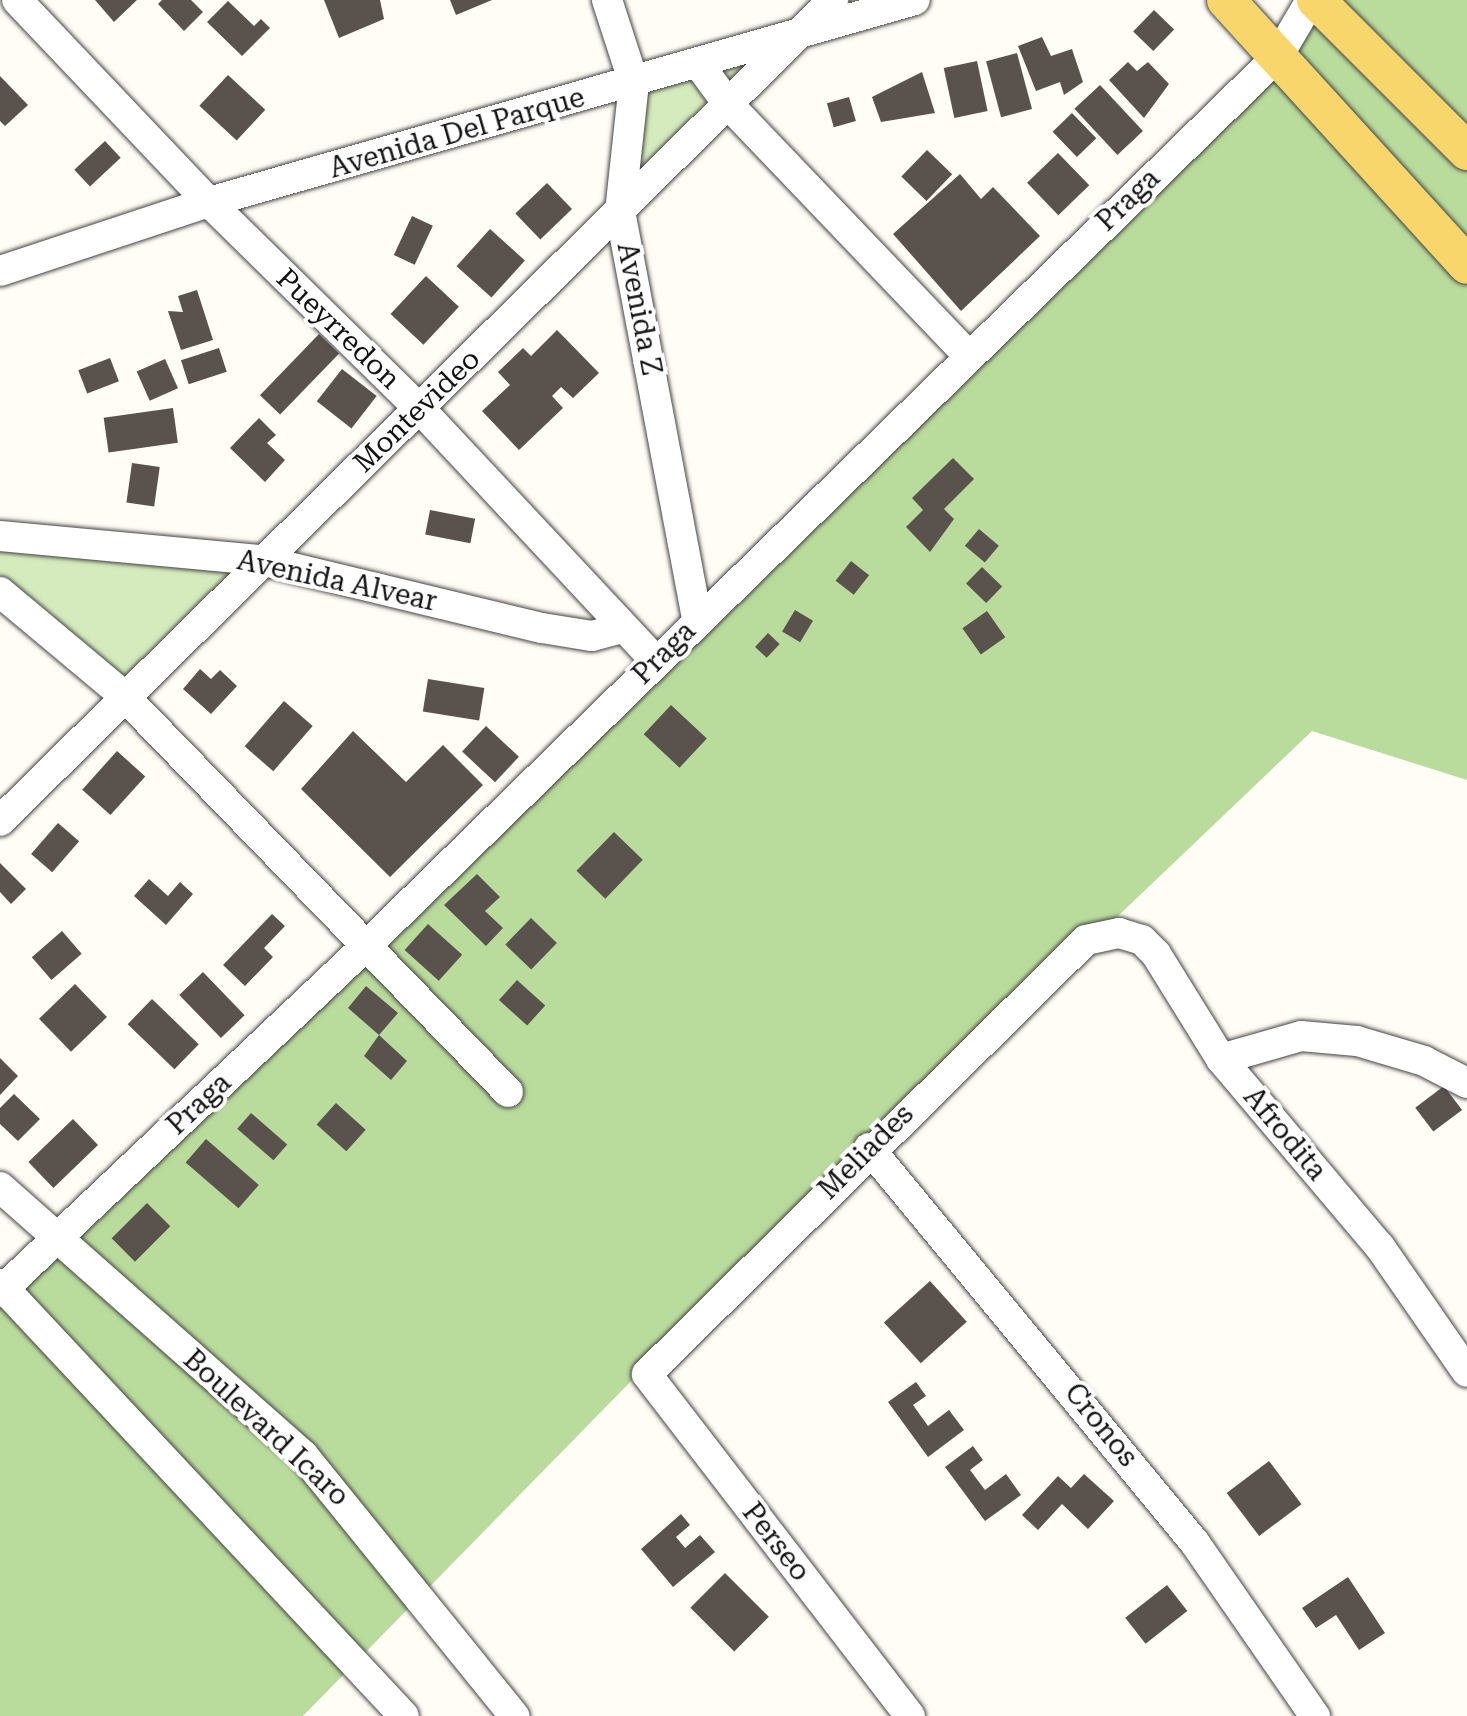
<!DOCTYPE html>
<style>
body{margin:0}
#map{position:relative;width:1467px;height:1716px;overflow:hidden;background:#fffdf5;font-family:"Roboto Serif",serif}
div>[style]{position:absolute}
[style*='--x']{left:calc(var(--x)*1px);top:calc(var(--y)*1px);width:calc(var(--w)*1px);rotate:calc(var(--a)*1deg)}
.green>*{inset:0;background:#d5ebbd}
.forest>*{inset:0;background:#b9dc9c}
.building>*{inset:0;background:#5a524d;transform-origin:0 0}
.roads{filter:drop-shadow(0 0 2px #444) drop-shadow(0 0 2px #444)}
.minor>*{height:30px;margin:-15px;padding:0 15px;transform-origin:15px;border-radius:15px;background:#fff}
.major>*{height:38px;margin:-19px;padding:0 19px;transform-origin:19px;border-radius:19px;background:#f9d66b}
span{translate:-50% -50%;white-space:nowrap;text-align:center;line-height:1.15;-webkit-text-stroke:8px #fff;paint-order:stroke}
.street-label{font-size:28px;color:#111}
</style>
<div id="map">
<div class="green">
<i style="clip-path:polygon(833px 0,915px 0,792px 38px,620px 211px,634px 83px,700px 66px)"></i>
<i style="clip-path:polygon(0 536px,260px 560px,123px 695px,0 592px)"></i>
</div>
<div class="forest">
<i style="clip-path:polygon(1304px 0,1467px 0,1467px 780px,1312px 731px,640px 1372px,303px 1716px,0 1716px,0 1292px,1278px 56px)"></i>
</div>
<div class="building">
<i style="clip-path:polygon(95px 0,137px 0,114px 22px)"></i>
<i style="clip-path:polygon(162px 0,191px 0,203px 12px,184px 31px,158px 4px)"></i>
<i style="clip-path:polygon(324px 0,380px 0,384px 19px,339px 38px)"></i>
<i style="clip-path:polygon(450px 0,492px 0,456px 15px)"></i>
<i style="clip-path:polygon(228px 1px,254px 26px,261px 19px,270px 28px,242px 56px,207px 22px)"></i>
<i style="left:1154px;top:10px;width:28px;height:30px;rotate:44deg"></i>
<i style="clip-path:polygon(1042px 37px,1051px 56px,1072px 49px,1083px 82px,1064px 95px,1060px 82px,1036px 91px,1018px 46px)"></i>
<i style="left:1017px;top:53px;width:58px;height:32px;rotate:75deg"></i>
<i style="left:977px;top:61px;width:51px;height:34px;rotate:78deg"></i>
<i style="clip-path:polygon(1128px 62px,1137px 71px,1148px 62px,1169px 84px,1144px 118px,1109px 80px)"></i>
<i style="clip-path:polygon(922px 72px,935px 113px,881px 122px,872px 97px)"></i>
<i style="left:228px;top:75px;width:51px;height:42px;rotate:43deg"></i>
<i style="clip-path:polygon(0 76px,28px 105px,5px 126px,0 121px)"></i>
<i style="left:1100px;top:85px;width:63px;height:35px;rotate:47deg"></i>
<i style="left:849px;top:97px;width:25px;height:23px;rotate:74deg"></i>
<i style="left:1072px;top:113px;width:35px;height:27px;rotate:46deg"></i>
<i style="left:105px;top:141px;width:23px;height:42px;rotate:47deg"></i>
<i style="left:927px;top:150px;width:35px;height:37px;rotate:44deg"></i>
<i style="left:1058px;top:153px;width:45px;height:43px;rotate:46deg"></i>
<i style="clip-path:polygon(960px 174px,981px 199px,993px 187px,1040px 236px,961px 311px,893px 234px)"></i>
<i style="left:547px;top:183px;width:36px;height:44px;rotate:46deg"></i>
<i style="left:412px;top:216px;width:23px;height:43px;rotate:25deg"></i>
<i style="left:490px;top:229px;width:47px;height:50px;rotate:42deg"></i>
<i style="left:426px;top:276px;width:45px;height:52px;rotate:43deg"></i>
<i style="clip-path:polygon(197px 290px,213px 340px,181px 350px,168px 311px,183px 312px,178px 296px)"></i>
<i style="clip-path:polygon(557px 330px,599px 373px,573px 398px,561px 387px,552px 396px,563px 408px,519px 450px,482px 411px,510px 385px,498px 372px,523px 348px,531px 356px)"></i>
<i style="left:319px;top:334px;width:28px;height:85px;rotate:44deg"></i>
<i style="left:219px;top:348px;width:25px;height:40px;rotate:72deg"></i>
<i style="left:110px;top:358px;width:25px;height:34px;rotate:69deg"></i>
<i style="left:165px;top:359px;width:32px;height:31px;rotate:66deg"></i>
<i style="left:342px;top:369px;width:44px;height:41px;rotate:38deg"></i>
<i style="left:173px;top:408px;width:35px;height:70px;rotate:82deg"></i>
<i style="clip-path:polygon(259px 418px,276px 435px,267px 443px,285px 460px,265px 482px,230px 448px)"></i>
<i style="clip-path:polygon(953px 458px,974px 479px,944px 509px,954px 519px,930px 552px,906px 527px,923px 510px,912px 498px)"></i>
<i style="left:132px;top:463px;width:28px;height:40px;rotate:8deg"></i>
<i style="left:430px;top:510px;width:46px;height:25px;rotate:11deg"></i>
<i style="left:979px;top:529px;width:26px;height:22px;rotate:40deg"></i>
<i style="left:851px;top:561px;width:23px;height:25px;rotate:38deg"></i>
<i style="left:982px;top:567px;width:28px;height:23px;rotate:44deg"></i>
<i style="left:795px;top:610px;width:21px;height:25px;rotate:31deg"></i>
<i style="left:987px;top:611px;width:32px;height:30px;rotate:55deg"></i>
<i style="left:768px;top:633px;width:16px;height:19px;rotate:43deg"></i>
<i style="clip-path:polygon(200px 669px,211px 679px,220px 670px,237px 686px,211px 714px,183px 689px)"></i>
<i style="left:428px;top:679px;width:57px;height:33px;rotate:9deg"></i>
<i style="left:284px;top:701px;width:38px;height:60px;rotate:41deg"></i>
<i style="left:671px;top:705px;width:49px;height:40px;rotate:43deg"></i>
<i style="left:486px;top:726px;width:45px;height:35px;rotate:43deg"></i>
<i style="clip-path:polygon(353px 731px,406px 782px,443px 745px,483px 785px,390px 877px,301px 789px)"></i>
<i style="left:117px;top:751px;width:38px;height:52px;rotate:42deg"></i>
<i style="left:58px;top:823px;width:28px;height:41px;rotate:41deg"></i>
<i style="left:614px;top:832px;width:40px;height:54px;rotate:44deg"></i>
<i style="clip-path:polygon(0 863px,26px 889px,11px 904px,0 892px)"></i>
<i style="clip-path:polygon(477px 874px,500px 897px,485px 911px,503px 928px,486px 946px,444px 905px)"></i>
<i style="clip-path:polygon(149px 879px,168px 896px,180px 882px,193px 894px,166px 925px,134px 896px)"></i>
<i style="clip-path:polygon(272px 914px,285px 926px,264px 948px,273px 957px,245px 986px,223px 965px)"></i>
<i style="left:531px;top:918px;width:36px;height:37px;rotate:44deg"></i>
<i style="left:428px;top:924px;width:46px;height:35px;rotate:42deg"></i>
<i style="left:62px;top:931px;width:30px;height:40px;rotate:49deg"></i>
<i style="left:203px;top:972px;width:60px;height:33px;rotate:46deg"></i>
<i style="left:517px;top:980px;width:38px;height:27px;rotate:42deg"></i>
<i style="left:75px;top:984px;width:46px;height:50px;rotate:46deg"></i>
<i style="clip-path:polygon(366px 986px,398px 1013px,379px 1035px,407px 1061px,391px 1080px,364px 1056px,379px 1035px,348px 1008px)"></i>
<i style="left:152px;top:999px;width:65px;height:35px;rotate:44deg"></i>
<i style="clip-path:polygon(0 1058px,18px 1076px,0 1095px)"></i>
<i style="left:1444px;top:1086px;width:30px;height:36px;rotate:53deg"></i>
<i style="clip-path:polygon(14px 1094px,40px 1119px,18px 1141px,0 1124px,0 1108px)"></i>
<i style="left:336px;top:1103px;width:40px;height:29px;rotate:42deg"></i>
<i style="left:251px;top:1113px;width:48px;height:21px;rotate:41deg"></i>
<i style="left:73px;top:1119px;width:36px;height:62px;rotate:46deg"></i>
<i style="left:206px;top:1139px;width:70px;height:31px;rotate:41deg"></i>
<i style="left:147px;top:1203px;width:33px;height:50px;rotate:45deg"></i>
<i style="left:930px;top:1281px;width:55px;height:62px;rotate:48deg"></i>
<i style="clip-path:polygon(916px 1382px,926px 1396px,913px 1405px,928px 1426px,949px 1410px,964px 1430px,928px 1457px,888px 1402px)"></i>
<i style="clip-path:polygon(973px 1446px,983px 1460px,970px 1470px,985px 1490px,1006px 1474px,1021px 1495px,985px 1521px,945px 1467px)"></i>
<i style="left:1269px;top:1461px;width:54px;height:53px;rotate:53deg"></i>
<i style="clip-path:polygon(1084px 1474px,1114px 1501px,1088px 1529px,1062px 1504px,1038px 1530px,1022px 1515px,1058px 1476px,1071px 1488px)"></i>
<i style="clip-path:polygon(681px 1514px,690px 1525px,676px 1537px,685px 1548px,700px 1535px,715px 1552px,673px 1587px,641px 1549px)"></i>
<i style="left:725px;top:1573px;width:62px;height:49px;rotate:45deg"></i>
<i style="clip-path:polygon(1348px 1577px,1385px 1633px,1359px 1650px,1336px 1615px,1316px 1628px,1302px 1608px)"></i>
<i style="left:1167px;top:1585px;width:33px;height:53px;rotate:52deg"></i>
</div>
<div class="roads">
<div class="minor">
<i style="--x:17;--y:0;--w:279;--a:46.5"></i>
<i style="--x:209;--y:202;--w:297;--a:44.5"></i>
<i style="--x:421;--y:410;--w:344;--a:46.9"></i>
<i style="--x:607;--y:0;--w:87;--a:72"></i>
<i style="--x:634;--y:83;--w:129;--a:96.2"></i>
<i style="--x:620;--y:211;--w:415;--a:79.3"></i>
<i style="--x:700;--y:66;--w:47;--a:53.6"></i>
<i style="--x:728;--y:104;--w:346;--a:46.3"></i>
<i style="--x:0;--y:271;--w:220;--a:-18.3"></i>
<i style="--x:209;--y:202;--w:734;--a:-15.97"></i>
<i style="--x:0;--y:536;--w:261;--a:5.3"></i>
<i style="--x:260;--y:560;--w:290;--a:13.6"></i>
<i style="--x:542;--y:628;--w:51;--a:9.1"></i>
<i style="--x:592;--y:636;--w:31;--a:-15"></i>
<i style="--x:0;--y:592;--w:160;--a:39.9"></i>
<i style="--x:123;--y:695;--w:553;--a:45.88"></i>
<i style="--x:0;--y:821;--w:1170;--a:-44.58"></i>
<i style="--x:1221;--y:1059;--w:83;--a:-16"></i>
<i style="--x:1301;--y:1036;--w:56;--a:5.1"></i>
<i style="--x:1357;--y:1041;--w:70;--a:16.6"></i>
<i style="--x:1424;--y:1061;--w:48;--a:27.1"></i>
<i style="--x:869;--y:1148;--w:512;--a:50.47"></i>
<i style="--x:1195;--y:1543;--w:211;--a:55.3"></i>
<i style="--x:0;--y:1187;--w:405;--a:41.5"></i>
<i style="--x:303;--y:1455;--w:336;--a:51"></i>
<i style="--x:0;--y:1284;--w:591;--a:46.92"></i>
<i style="--x:0;--y:1292;--w:499;--a:-43.4"></i>
<i style="--x:363;--y:949;--w:1279;--a:-44.3"></i>
<i style="--x:1278;--y:56;--w:65;--a:-59.5"></i>
<i style="--x:910;--y:1716;--w:431;--a:-127.6"></i>
<i style="--x:647;--y:1374;--w:617;--a:-44.67"></i>
<i style="--x:1086;--y:940;--w:34;--a:-12"></i>
<i style="--x:1119;--y:933;--w:24;--a:17"></i>
<i style="--x:1142;--y:940;--w:20;--a:45"></i>
<i style="--x:1156;--y:954;--w:123;--a:58.2"></i>
<i style="--x:1221;--y:1059;--w:246;--a:49.8"></i>
<i style="--x:1380;--y:1247;--w:152;--a:55.2"></i>
</div>
<div class="major">
<i style="--x:1226;--y:0;--w:358;--a:47.7"></i>
<i style="--x:1316;--y:0;--w:214;--a:45"></i>
</div>
</div>
<div class="street-label">
<span style="left:457px;top:133px;rotate:-16deg">Avenida Del Parque</span>
<span style="left:1128px;top:200px;rotate:-44deg">Praga</span>
<span style="left:639px;top:309px;rotate:79deg">Avenida Z</span>
<span style="left:338px;top:329px;rotate:44deg">Pueyrredon</span>
<span style="left:417px;top:411px;rotate:-44deg">Montevideo</span>
<span style="left:337px;top:581px;rotate:12deg">Avenida Alvear</span>
<span style="left:664px;top:653px;rotate:-45deg">Praga</span>
<span style="left:199px;top:1104px;rotate:-43deg">Praga</span>
<span style="left:1285px;top:1134px;rotate:50deg">Afrodita</span>
<span style="left:866px;top:1152px;rotate:-45deg">Meliades</span>
<span style="left:1101px;top:1425px;rotate:51deg">Cronos</span>
<span style="left:266px;top:1428px;rotate:43deg">Boulevard Icaro</span>
<span style="left:776px;top:1542px;rotate:52deg">Perseo</span>
</div>
</div>
